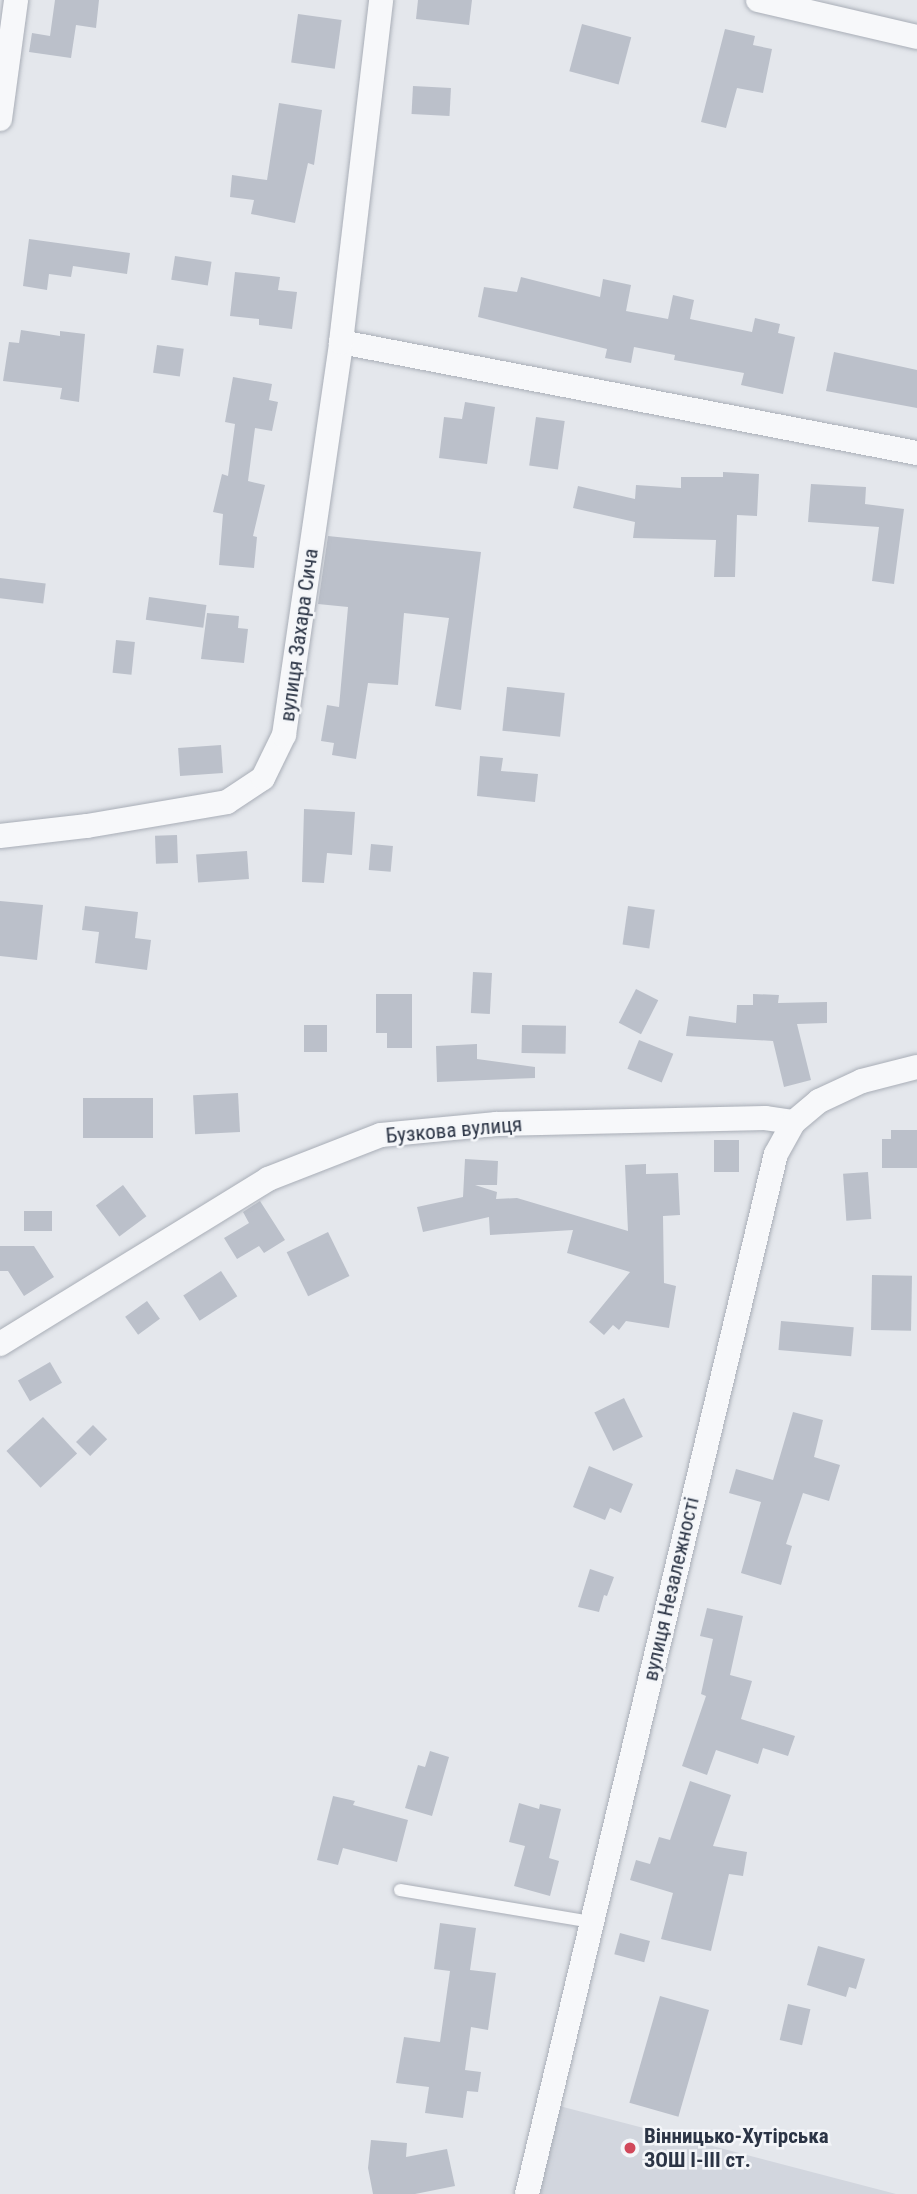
<!DOCTYPE html>
<meta charset="utf-8">
<style>
body{margin:0}
#map{position:relative;width:917px;height:2194px;overflow:hidden;background:#e4e7ec;font-family:"Roboto Condensed",sans-serif}
div>[style]{position:absolute}
[style*='--x']{left:calc(var(--x)*1px);top:calc(var(--y)*1px);width:calc(var(--w)*1px);rotate:calc(var(--a)*1deg)}
.built>*{inset:0;background:#d2d6de}
.building>*{inset:0;background:#bbc0ca;transform-origin:0 0}
.roads{filter:drop-shadow(0 0 2px #a9aeb7) drop-shadow(0 0 2px #a9aeb7)}
.lane>*{height:12px;margin:-6px;padding:0 6px;transform-origin:6px;border-radius:6px;background:#f7f8fa}
.street>*{height:24px;margin:-12px;padding:0 12px;transform-origin:12px;border-radius:12px;background:#f7f8fa}
.dots>*{width:19px;height:19px;translate:-50% -50%;box-sizing:border-box;border:4px solid #f4f6f9;border-radius:50%}
span{translate:-50% -50%;white-space:nowrap;text-align:center;line-height:1.15;-webkit-text-stroke:5px #f4f6f9;paint-order:stroke}
.street-label{font-size:21px;color:#2b3445}
.poi-label{font-size:21px;color:#2b3445;font-weight:700}
.left{translate:0 -50%;text-align:left}
</style>
<div id="map">
<div class="built">
<i style="clip-path:polygon(548px 2103px,896px 2194px,526px 2194px)"></i>
</div>
<div class="building">
<i style="clip-path:polygon(55px 0,99px 0,96px 28px,76px 25px,71px 58px,29px 52px,32px 33px,50px 36px)"></i>
<i style="clip-path:polygon(418px 0,472px 0,469px 25px,416px 19px)"></i>
<i style="left:298px;top:14px;width:44px;height:49px;rotate:8deg"></i>
<i style="left:582px;top:24px;width:51px;height:49px;rotate:15deg"></i>
<i style="clip-path:polygon(725px 29px,755px 36px,753px 45px,772px 49px,763px 93px,737px 88px,726px 128px,701px 122px)"></i>
<i style="left:413px;top:86px;width:38px;height:28px;rotate:3deg"></i>
<i style="clip-path:polygon(279px 103px,322px 110px,314px 165px,308px 163px,295px 223px,251px 214px,254px 200px,230px 197px,232px 175px,267px 180px)"></i>
<i style="clip-path:polygon(29px 239px,130px 253px,127px 274px,73px 266px,71px 277px,49px 274px,47px 290px,23px 286px)"></i>
<i style="left:175px;top:256px;width:37px;height:24px;rotate:9deg"></i>
<i style="clip-path:polygon(235px 272px,280px 277px,278px 290px,297px 292px,292px 329px,259px 325px,259px 319px,230px 316px)"></i>
<i style="clip-path:polygon(521px 277px,600px 297px,603px 279px,631px 285px,626px 311px,668px 319px,673px 295px,694px 300px,690px 319px,752px 332px,755px 318px,780px 324px,778px 333px,795px 337px,783px 394px,741px 385px,744px 373px,674px 360px,675px 355px,634px 347px,631px 363px,605px 358px,607px 349px,478px 317px,484px 287px,517px 292px)"></i>
<i style="clip-path:polygon(21px 330px,60px 336px,60px 331px,85px 334px,79px 402px,60px 399px,62px 388px,3px 381px,9px 342px,19px 343px)"></i>
<i style="left:157px;top:345px;width:27px;height:28px;rotate:8deg"></i>
<i style="clip-path:polygon(834px 352px,917px 370px,917px 408px,826px 391px)"></i>
<i style="clip-path:polygon(233px 377px,272px 384px,269px 400px,278px 402px,272px 431px,255px 428px,248px 481px,265px 485px,253px 536px,257px 537px,254px 568px,219px 565px,223px 514px,213px 512px,222px 474px,228px 476px,235px 424px,225px 422px)"></i>
<i style="clip-path:polygon(465px 402px,495px 407px,487px 464px,439px 458px,444px 417px,462px 419px)"></i>
<i style="left:536px;top:417px;width:29px;height:49px;rotate:8deg"></i>
<i style="clip-path:polygon(723px 472px,759px 474px,757px 516px,737px 515px,735px 577px,714px 577px,716px 540px,633px 538px,635px 522px,573px 508px,578px 486px,635px 499px,636px 485px,681px 488px,681px 477px,723px 477px)"></i>
<i style="clip-path:polygon(811px 484px,866px 487px,865px 504px,904px 509px,894px 584px,872px 581px,879px 527px,808px 522px)"></i>
<i style="clip-path:polygon(328px 536px,481px 552px,461px 710px,435px 706px,449px 618px,404px 613px,398px 685px,368px 683px,356px 759px,332px 755px,334px 743px,321px 741px,327px 705px,339px 707px,348px 607px,318px 604px)"></i>
<i style="left:0;top:578px;width:46px;height:20px;rotate:7deg"></i>
<i style="left:149px;top:597px;width:58px;height:23px;rotate:8deg"></i>
<i style="clip-path:polygon(207px 613px,239px 616px,238px 628px,248px 629px,244px 663px,201px 659px)"></i>
<i style="left:116px;top:640px;width:19px;height:33px;rotate:6deg"></i>
<i style="left:507px;top:687px;width:58px;height:44px;rotate:6deg"></i>
<i style="left:221px;top:745px;width:28px;height:43px;rotate:86deg"></i>
<i style="clip-path:polygon(480px 756px,503px 758px,501px 771px,538px 774px,535px 802px,477px 796px)"></i>
<i style="clip-path:polygon(304px 809px,355px 812px,352px 855px,327px 853px,324px 883px,302px 882px)"></i>
<i style="left:177px;top:835px;width:28px;height:22px;rotate:88deg"></i>
<i style="left:371px;top:844px;width:22px;height:26px;rotate:5deg"></i>
<i style="left:247px;top:851px;width:28px;height:51px;rotate:86deg"></i>
<i style="clip-path:polygon(0 901px,43px 905px,37px 960px,0 956px)"></i>
<i style="clip-path:polygon(85px 906px,138px 912px,135px 938px,151px 940px,147px 970px,95px 963px,99px 932px,82px 930px)"></i>
<i style="left:628px;top:906px;width:27px;height:39px;rotate:8deg"></i>
<i style="left:473px;top:972px;width:19px;height:41px;rotate:3deg"></i>
<i style="left:636px;top:989px;width:25px;height:38px;rotate:27deg"></i>
<i style="clip-path:polygon(376px 994px,412px 994px,412px 1048px,387px 1048px,387px 1033px,376px 1033px)"></i>
<i style="clip-path:polygon(753px 994px,779px 995px,778px 1003px,827px 1002px,827px 1023px,797px 1024px,811px 1080px,784px 1087px,773px 1041px,686px 1036px,689px 1016px,736px 1023px,737px 1005px,753px 1005px)"></i>
<i style="left:304px;top:1025px;width:23px;height:27px"></i>
<i style="left:522px;top:1025px;width:44px;height:28px;rotate:1deg"></i>
<i style="left:639px;top:1040px;width:37px;height:31px;rotate:22deg"></i>
<i style="clip-path:polygon(477px 1044px,477px 1059px,535px 1067px,535px 1078px,437px 1082px,436px 1046px)"></i>
<i style="left:238px;top:1093px;width:39px;height:45px;rotate:87deg"></i>
<i style="left:153px;top:1098px;width:40px;height:70px;rotate:90deg"></i>
<i style="clip-path:polygon(891px 1130px,917px 1130px,917px 1168px,882px 1168px,882px 1139px,891px 1139px)"></i>
<i style="left:714px;top:1140px;width:25px;height:32px"></i>
<i style="clip-path:polygon(465px 1159px,498px 1161px,497px 1185px,475px 1185px,497px 1192px,496px 1199px,517px 1198px,628px 1231px,625px 1165px,646px 1164px,646px 1174px,678px 1173px,680px 1215px,663px 1216px,664px 1283px,676px 1286px,669px 1328px,626px 1321px,619px 1330px,613px 1325px,604px 1335px,589px 1322px,630px 1272px,567px 1253px,573px 1230px,490px 1235px,489px 1217px,423px 1232px,417px 1207px,463px 1197px)"></i>
<i style="left:868px;top:1172px;width:47px;height:25px;rotate:86deg"></i>
<i style="left:123px;top:1185px;width:39px;height:34px;rotate:53deg"></i>
<i style="clip-path:polygon(260px 1201px,285px 1240px,264px 1253px,259px 1246px,237px 1259px,224px 1238px,249px 1223px,243px 1212px)"></i>
<i style="left:52px;top:1211px;width:20px;height:28px;rotate:90deg"></i>
<i style="left:328px;top:1232px;width:49px;height:46px;rotate:64deg"></i>
<i style="clip-path:polygon(0 1246px,34px 1246px,54px 1277px,24px 1296px,8px 1271px,0 1271px)"></i>
<i style="left:221px;top:1271px;width:30px;height:45px;rotate:57deg"></i>
<i style="left:872px;top:1275px;width:40px;height:55px;rotate:1deg"></i>
<i style="left:147px;top:1301px;width:22px;height:27px;rotate:54deg"></i>
<i style="left:781px;top:1321px;width:73px;height:29px;rotate:5deg"></i>
<i style="left:50px;top:1362px;width:24px;height:37px;rotate:60deg"></i>
<i style="left:624px;top:1398px;width:43px;height:33px;rotate:64deg"></i>
<i style="clip-path:polygon(793px 1412px,823px 1420px,814px 1457px,840px 1465px,829px 1501px,803px 1493px,786px 1544px,792px 1546px,781px 1585px,741px 1573px,761px 1502px,729px 1493px,736px 1469px,773px 1480px)"></i>
<i style="left:43px;top:1417px;width:50px;height:50px;rotate:47deg"></i>
<i style="left:93px;top:1425px;width:20px;height:24px;rotate:45deg"></i>
<i style="clip-path:polygon(589px 1466px,633px 1484px,621px 1513px,610px 1508px,605px 1520px,573px 1507px)"></i>
<i style="clip-path:polygon(590px 1569px,614px 1577px,607px 1596px,604px 1595px,599px 1612px,578px 1607px)"></i>
<i style="clip-path:polygon(707px 1608px,743px 1616px,730px 1675px,752px 1681px,741px 1719px,795px 1736px,788px 1756px,763px 1748px,758px 1764px,716px 1750px,707px 1775px,682px 1766px,706px 1696px,701px 1694px,713px 1639px,700px 1636px)"></i>
<i style="clip-path:polygon(430px 1751px,449px 1757px,432px 1816px,405px 1808px,418px 1765px,425px 1767px)"></i>
<i style="clip-path:polygon(690px 1781px,731px 1795px,713px 1846px,747px 1852px,743px 1876px,729px 1874px,711px 1951px,661px 1939px,673px 1893px,630px 1880px,636px 1860px,650px 1864px,659px 1837px,670px 1840px)"></i>
<i style="clip-path:polygon(333px 1796px,355px 1801px,353px 1805px,408px 1820px,397px 1862px,343px 1848px,338px 1865px,317px 1860px)"></i>
<i style="clip-path:polygon(519px 1803px,539px 1809px,540px 1804px,561px 1809px,549px 1858px,559px 1861px,550px 1896px,514px 1886px,525px 1846px,509px 1842px)"></i>
<i style="clip-path:polygon(440px 1923px,476px 1928px,470px 1970px,496px 1973px,488px 2030px,471px 2027px,465px 2070px,481px 2072px,478px 2092px,467px 2091px,463px 2118px,425px 2113px,429px 2087px,396px 2083px,404px 2037px,440px 2042px,450px 1971px,434px 1969px)"></i>
<i style="left:620px;top:1933px;width:31px;height:22px;rotate:15deg"></i>
<i style="clip-path:polygon(818px 1946px,865px 1959px,856px 1989px,849px 1987px,846px 1997px,807px 1985px)"></i>
<i style="left:660px;top:1996px;width:51px;height:111px;rotate:16deg"></i>
<i style="left:788px;top:2004px;width:23px;height:37px;rotate:13deg"></i>
<i style="clip-path:polygon(371px 2140px,407px 2143px,406px 2157px,447px 2149px,455px 2186px,415px 2194px,373px 2194px,368px 2168px)"></i>
</div>
<div class="roads">
<div class="lane">
<i style="--x:400;--y:1890;--w:195;--a:9.5"></i>
</div>
<div class="street">
<i style="--x:758;--y:0;--w:163;--a:13.1"></i>
<i style="--x:0;--y:119;--w:120;--a:-82.3"></i>
<i style="--x:341;--y:342;--w:587;--a:10.91"></i>
<i style="--x:0;--y:836;--w:88;--a:-6.6"></i>
<i style="--x:87;--y:826;--w:142;--a:-9.7"></i>
<i style="--x:227;--y:802;--w:43;--a:-33.7"></i>
<i style="--x:263;--y:778;--w:48;--a:-64"></i>
<i style="--x:284;--y:735;--w:397;--a:-81.7"></i>
<i style="--x:341;--y:342;--w:344;--a:-83.3"></i>
<i style="--x:0;--y:1344;--w:315;--a:-31.6"></i>
<i style="--x:268;--y:1179;--w:121;--a:-21.3"></i>
<i style="--x:381;--y:1135;--w:116;--a:-5.5"></i>
<i style="--x:496;--y:1124;--w:269;--a:-1.3"></i>
<i style="--x:765;--y:1118;--w:29;--a:8"></i>
<i style="--x:527;--y:2194;--w:1069;--a:-76.54"></i>
<i style="--x:776;--y:1154;--w:37;--a:-61"></i>
<i style="--x:794;--y:1122;--w:33;--a:-40"></i>
<i style="--x:819;--y:1101;--w:47;--a:-24.9"></i>
<i style="--x:862;--y:1081;--w:57;--a:-14.3"></i>
</div>
</div>
<div class="dots">
<i style="left:630px;top:2148px;background:#d1495b"></i>
</div>
<div class="street-label">
<span style="left:299px;top:635px;rotate:-82deg">вулиця Захара Сича</span>
<span style="left:454px;top:1130px;rotate:-5deg">Бузкова вулиця</span>
<span style="left:671px;top:1589px;rotate:-77deg">вулиця Незалежності</span>
</div>
<div class="poi-label">
<span class="left" style="left:644px;top:2148px">Вінницько-Хутірська<br>ЗОШ І-ІІІ ст.</span>
</div>
</div>
